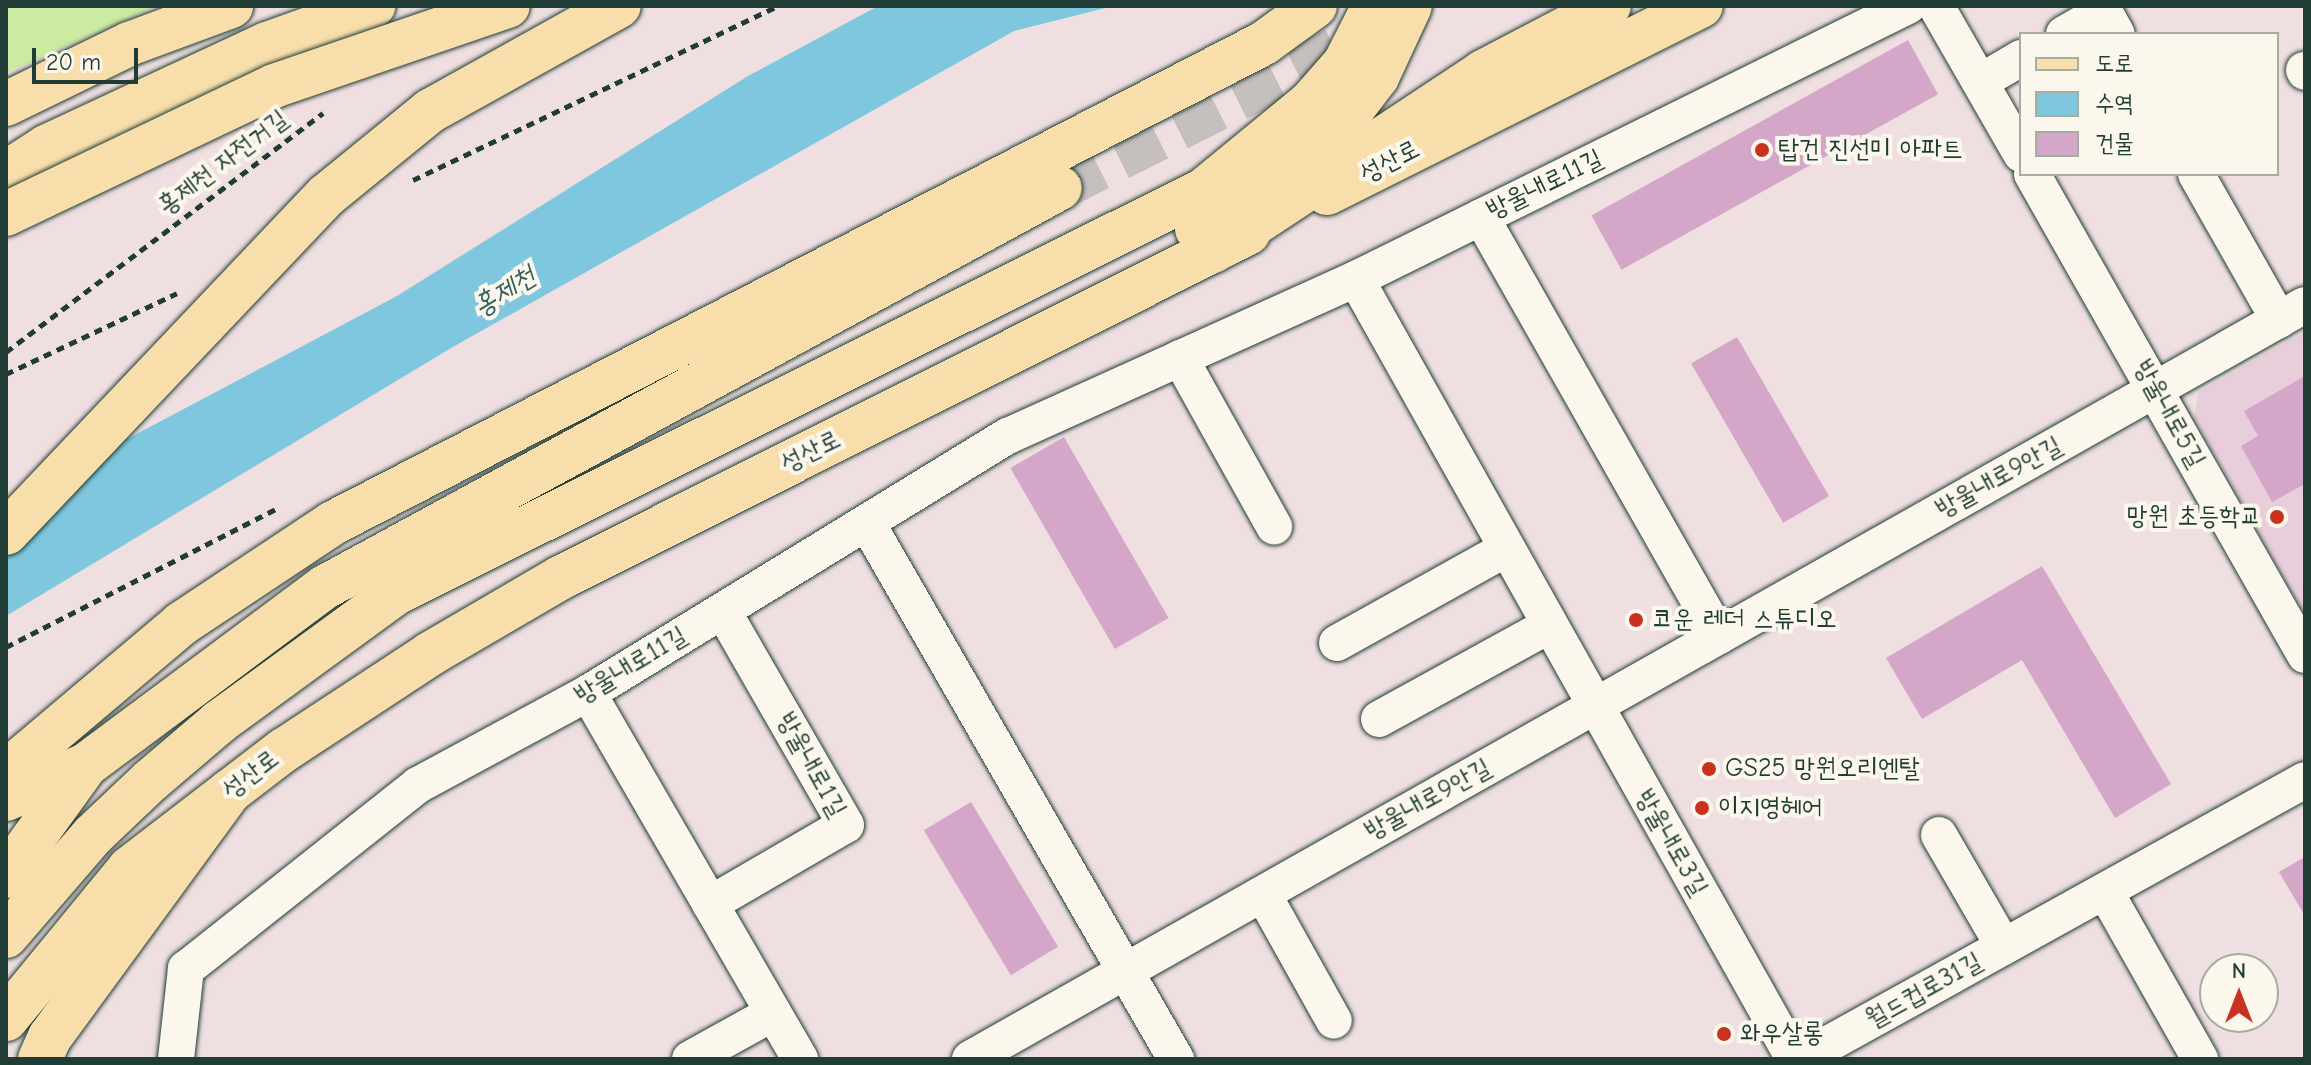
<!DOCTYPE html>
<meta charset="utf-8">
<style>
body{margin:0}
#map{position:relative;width:2311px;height:1065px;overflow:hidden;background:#efdfe1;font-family:"Comic Neue","Poor Story",sans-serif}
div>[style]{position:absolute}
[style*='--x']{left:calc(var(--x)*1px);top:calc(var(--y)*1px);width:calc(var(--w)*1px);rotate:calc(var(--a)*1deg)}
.built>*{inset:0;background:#e7ceda}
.green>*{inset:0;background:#cbeba3}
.water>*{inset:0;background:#7ec7de}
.building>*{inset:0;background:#d4a6c8;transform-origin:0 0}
.major-tunnel>*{height:44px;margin-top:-22px;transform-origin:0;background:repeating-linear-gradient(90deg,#c5bfbe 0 44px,transparent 0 66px)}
.path>*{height:5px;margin-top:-2.5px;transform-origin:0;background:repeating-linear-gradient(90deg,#1f3d34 0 8px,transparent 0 14px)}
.roads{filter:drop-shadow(0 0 2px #1f3d34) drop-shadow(0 0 2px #1f3d34)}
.minor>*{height:36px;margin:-18px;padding:0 18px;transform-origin:18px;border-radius:18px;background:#fbf7ec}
.major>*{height:44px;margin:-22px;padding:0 22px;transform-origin:22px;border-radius:22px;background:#f8deab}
.highway>*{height:44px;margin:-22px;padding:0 22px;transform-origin:22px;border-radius:22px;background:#f8deab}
.bridges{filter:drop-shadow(0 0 2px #1f3d34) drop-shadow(0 0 2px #1f3d34)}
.highway-bridge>*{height:44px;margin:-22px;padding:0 22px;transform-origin:22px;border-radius:22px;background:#f8deab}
.dots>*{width:22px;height:22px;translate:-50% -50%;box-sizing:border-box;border:4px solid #fbf7ec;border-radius:50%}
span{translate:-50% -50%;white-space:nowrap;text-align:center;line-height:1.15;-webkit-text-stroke:8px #fbf7ec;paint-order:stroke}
.poi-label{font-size:26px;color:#1f3d34}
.left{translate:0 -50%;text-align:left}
.right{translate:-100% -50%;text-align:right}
.street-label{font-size:26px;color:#1f3d34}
.water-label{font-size:28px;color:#37605e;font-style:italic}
.frame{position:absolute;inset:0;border:8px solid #1f3d34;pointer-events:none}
.legend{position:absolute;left:2019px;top:32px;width:260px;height:144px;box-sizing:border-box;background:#fbf7ec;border:2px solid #a3ada2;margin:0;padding:10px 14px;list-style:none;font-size:24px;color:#1f3d34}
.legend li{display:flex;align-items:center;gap:16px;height:40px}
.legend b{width:40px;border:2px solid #a3ada2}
.north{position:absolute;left:2199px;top:953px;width:80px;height:80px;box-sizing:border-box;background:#fbf7ec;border:2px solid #a3ada2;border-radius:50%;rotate:0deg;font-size:22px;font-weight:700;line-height:32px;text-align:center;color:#1f3d34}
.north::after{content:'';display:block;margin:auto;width:28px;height:36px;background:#c8321e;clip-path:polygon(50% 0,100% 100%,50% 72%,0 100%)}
.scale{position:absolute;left:32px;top:48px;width:106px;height:36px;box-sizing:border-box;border:4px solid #1f3d34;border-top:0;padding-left:10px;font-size:24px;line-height:28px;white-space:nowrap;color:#1f3d34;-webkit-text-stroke:6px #fbf7ec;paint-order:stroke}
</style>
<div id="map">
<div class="built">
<i style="clip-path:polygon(2305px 332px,2305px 615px,2194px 418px,2199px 392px)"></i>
</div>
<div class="green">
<i style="clip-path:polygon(6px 6px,157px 6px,6px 73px)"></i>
</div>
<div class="water">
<i style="clip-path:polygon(878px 6px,1113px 6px,1014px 31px,451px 348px,6px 616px,6px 503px,397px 296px,748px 76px)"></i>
</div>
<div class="building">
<i style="left:1908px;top:40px;width:62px;height:362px;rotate:61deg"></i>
<i style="left:1737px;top:337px;width:184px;height:53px;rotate:60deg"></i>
<i style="clip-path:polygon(2305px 376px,2305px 484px,2272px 502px,2241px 446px,2258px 436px,2244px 411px)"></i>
<i style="left:1064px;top:437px;width:209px;height:62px;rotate:60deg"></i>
<i style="clip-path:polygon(2042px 566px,2171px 784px,2115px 818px,2022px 660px,1922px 719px,1886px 658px)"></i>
<i style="left:971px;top:802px;width:169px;height:55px;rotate:59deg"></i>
<i style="clip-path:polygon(2305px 857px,2305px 916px,2279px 872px)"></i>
</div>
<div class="major-tunnel">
<i style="--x:1060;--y:188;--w:354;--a:-26.7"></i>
</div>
<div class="path">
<i style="--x:413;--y:180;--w:403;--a:-25.5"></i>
<i style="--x:6;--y:352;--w:397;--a:-37"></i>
<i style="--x:6;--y:374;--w:189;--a:-25.3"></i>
<i style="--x:6;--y:647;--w:303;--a:-27.1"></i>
</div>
<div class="roads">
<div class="minor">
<i style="--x:1936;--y:6;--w:171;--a:60.1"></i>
<i style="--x:2064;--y:34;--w:46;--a:-29.9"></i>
<i style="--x:2104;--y:11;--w:26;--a:61"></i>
<i style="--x:2304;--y:70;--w:2;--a:63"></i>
<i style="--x:1980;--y:82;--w:48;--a:-30.3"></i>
<i style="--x:2032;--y:174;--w:553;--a:60.42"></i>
<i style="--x:2196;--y:174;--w:168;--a:60.4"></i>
<i style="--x:1481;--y:217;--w:482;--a:60.4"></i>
<i style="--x:1356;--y:279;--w:895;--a:60.68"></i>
<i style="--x:1180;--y:358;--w:193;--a:60.8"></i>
<i style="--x:867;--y:523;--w:619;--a:60.04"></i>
<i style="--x:1337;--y:643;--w:193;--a:-29.1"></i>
<i style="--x:588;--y:693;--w:423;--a:59.9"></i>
<i style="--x:1379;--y:719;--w:193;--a:-28.8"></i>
<i style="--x:1939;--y:835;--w:129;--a:59.9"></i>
<i style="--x:2105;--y:891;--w:193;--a:60.5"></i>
<i style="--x:1263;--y:894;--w:145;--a:60.8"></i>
<i style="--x:710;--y:904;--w:157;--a:-30.2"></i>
<i style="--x:846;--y:825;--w:247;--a:-119.9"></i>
<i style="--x:176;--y:1059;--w:91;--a:-83.7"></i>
<i style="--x:186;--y:969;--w:296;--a:-38.4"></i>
<i style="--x:418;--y:785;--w:193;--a:-28.4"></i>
<i style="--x:588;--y:693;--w:492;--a:-31.5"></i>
<i style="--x:1008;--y:436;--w:382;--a:-24.3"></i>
<i style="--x:1356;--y:279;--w:616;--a:-26.32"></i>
<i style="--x:690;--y:1059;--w:95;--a:-29"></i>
<i style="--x:970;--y:1059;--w:1533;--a:-29.46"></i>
<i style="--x:1801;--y:1059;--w:576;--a:-28.97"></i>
</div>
<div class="major">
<i style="--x:1327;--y:193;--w:418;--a:-26.6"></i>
<i style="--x:1197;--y:229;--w:96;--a:-32.7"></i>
<i style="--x:1278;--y:177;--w:92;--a:-41.5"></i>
<i style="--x:1347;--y:116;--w:49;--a:-52.4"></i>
<i style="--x:1377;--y:77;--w:78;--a:-65.1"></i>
<i style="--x:6;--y:876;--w:137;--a:-54.2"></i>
<i style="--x:86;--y:765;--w:298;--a:-36.7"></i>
<i style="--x:325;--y:587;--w:836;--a:-28.5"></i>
<i style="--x:6;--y:936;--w:133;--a:-49.3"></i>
<i style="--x:93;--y:835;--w:79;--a:-43.5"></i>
<i style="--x:150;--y:781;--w:91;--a:-40.5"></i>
<i style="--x:219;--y:722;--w:219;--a:-36.1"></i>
<i style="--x:396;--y:593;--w:903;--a:-26.51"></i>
<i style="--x:1204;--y:190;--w:137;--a:-39.4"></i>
<i style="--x:1310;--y:103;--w:53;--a:-48.8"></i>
<i style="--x:1345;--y:63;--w:64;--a:-63"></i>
<i style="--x:6;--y:1019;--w:195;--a:-50.6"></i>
<i style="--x:130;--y:868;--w:194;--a:-37.5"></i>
<i style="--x:284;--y:750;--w:175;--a:-33.3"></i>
<i style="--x:430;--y:654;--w:151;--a:-30.3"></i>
<i style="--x:560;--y:578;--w:770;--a:-26.63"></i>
</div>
<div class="highway">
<i style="--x:6;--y:104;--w:137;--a:-26"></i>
<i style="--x:129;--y:44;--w:109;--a:-20.4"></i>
<i style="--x:6;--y:173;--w:48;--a:-33"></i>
<i style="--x:46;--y:147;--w:244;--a:-25"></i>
<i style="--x:267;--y:44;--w:113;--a:-19.7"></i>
<i style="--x:1213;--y:251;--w:324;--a:-33.5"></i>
<i style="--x:1483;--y:72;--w:142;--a:-27.6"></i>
<i style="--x:6;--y:772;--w:229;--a:-40.2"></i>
<i style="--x:181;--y:624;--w:182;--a:-33.6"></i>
<i style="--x:333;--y:523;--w:1047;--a:-27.27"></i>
<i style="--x:1264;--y:43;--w:63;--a:-36"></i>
<i style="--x:6;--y:799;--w:87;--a:-23"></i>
<i style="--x:40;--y:1059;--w:24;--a:-66"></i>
<i style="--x:50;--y:1037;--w:305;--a:-53.8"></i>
</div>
</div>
<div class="bridges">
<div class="highway-bridge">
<i style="--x:6;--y:214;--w:297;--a:-25.5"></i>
<i style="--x:274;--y:86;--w:247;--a:-18.9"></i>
<i style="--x:6;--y:533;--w:466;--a:-46.5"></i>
<i style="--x:327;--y:195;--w:133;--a:-39.2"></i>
<i style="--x:430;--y:111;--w:216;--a:-29.1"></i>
</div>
</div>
<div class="dots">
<i style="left:1762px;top:150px;background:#c8321e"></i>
<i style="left:2277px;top:517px;background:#c8321e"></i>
<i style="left:1636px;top:620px;background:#c8321e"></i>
<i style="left:1709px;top:769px;background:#c8321e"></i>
<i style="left:1702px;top:808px;background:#c8321e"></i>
<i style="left:1724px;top:1034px;background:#c8321e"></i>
</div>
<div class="poi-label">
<span class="left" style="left:1778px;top:150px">탑건 진선미 아파트</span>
<span class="right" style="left:2261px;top:517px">망원 초등학교</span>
<span class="left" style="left:1652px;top:620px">코운 레더 스튜디오</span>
<span class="left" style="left:1725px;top:769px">GS25 망원오리엔탈</span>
<span class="left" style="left:1718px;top:808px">이지영헤어</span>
<span class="left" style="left:1740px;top:1034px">와우살롱</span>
</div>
<div class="street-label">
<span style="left:1390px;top:162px;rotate:-27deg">성산로</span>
<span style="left:223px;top:163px;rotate:-37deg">홍제천 자전거길</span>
<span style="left:1545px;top:185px;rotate:-26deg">방울내로11길</span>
<span style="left:2169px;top:414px;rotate:61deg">방울내로5길</span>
<span style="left:811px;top:452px;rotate:-26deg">성산로</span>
<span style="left:1999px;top:478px;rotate:-29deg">방울내로9안길</span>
<span style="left:631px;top:666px;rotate:-31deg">방울내로11길</span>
<span style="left:811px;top:765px;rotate:61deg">방울내로1길</span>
<span style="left:251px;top:775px;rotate:-37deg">성산로</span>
<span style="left:1428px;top:800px;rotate:-29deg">방울내로9안길</span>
<span style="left:1671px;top:843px;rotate:60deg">방울내로3길</span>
<span style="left:1924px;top:991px;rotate:-29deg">월드컵로31길</span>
</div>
<div class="water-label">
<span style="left:504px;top:291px;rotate:-32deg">홍제천</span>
</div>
<div class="frame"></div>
<ul class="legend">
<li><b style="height:10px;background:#f8deab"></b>도로</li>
<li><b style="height:22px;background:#7ec7de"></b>수역</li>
<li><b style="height:22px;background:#d4a6c8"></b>건물</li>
</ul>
<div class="north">N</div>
<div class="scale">20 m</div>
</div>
